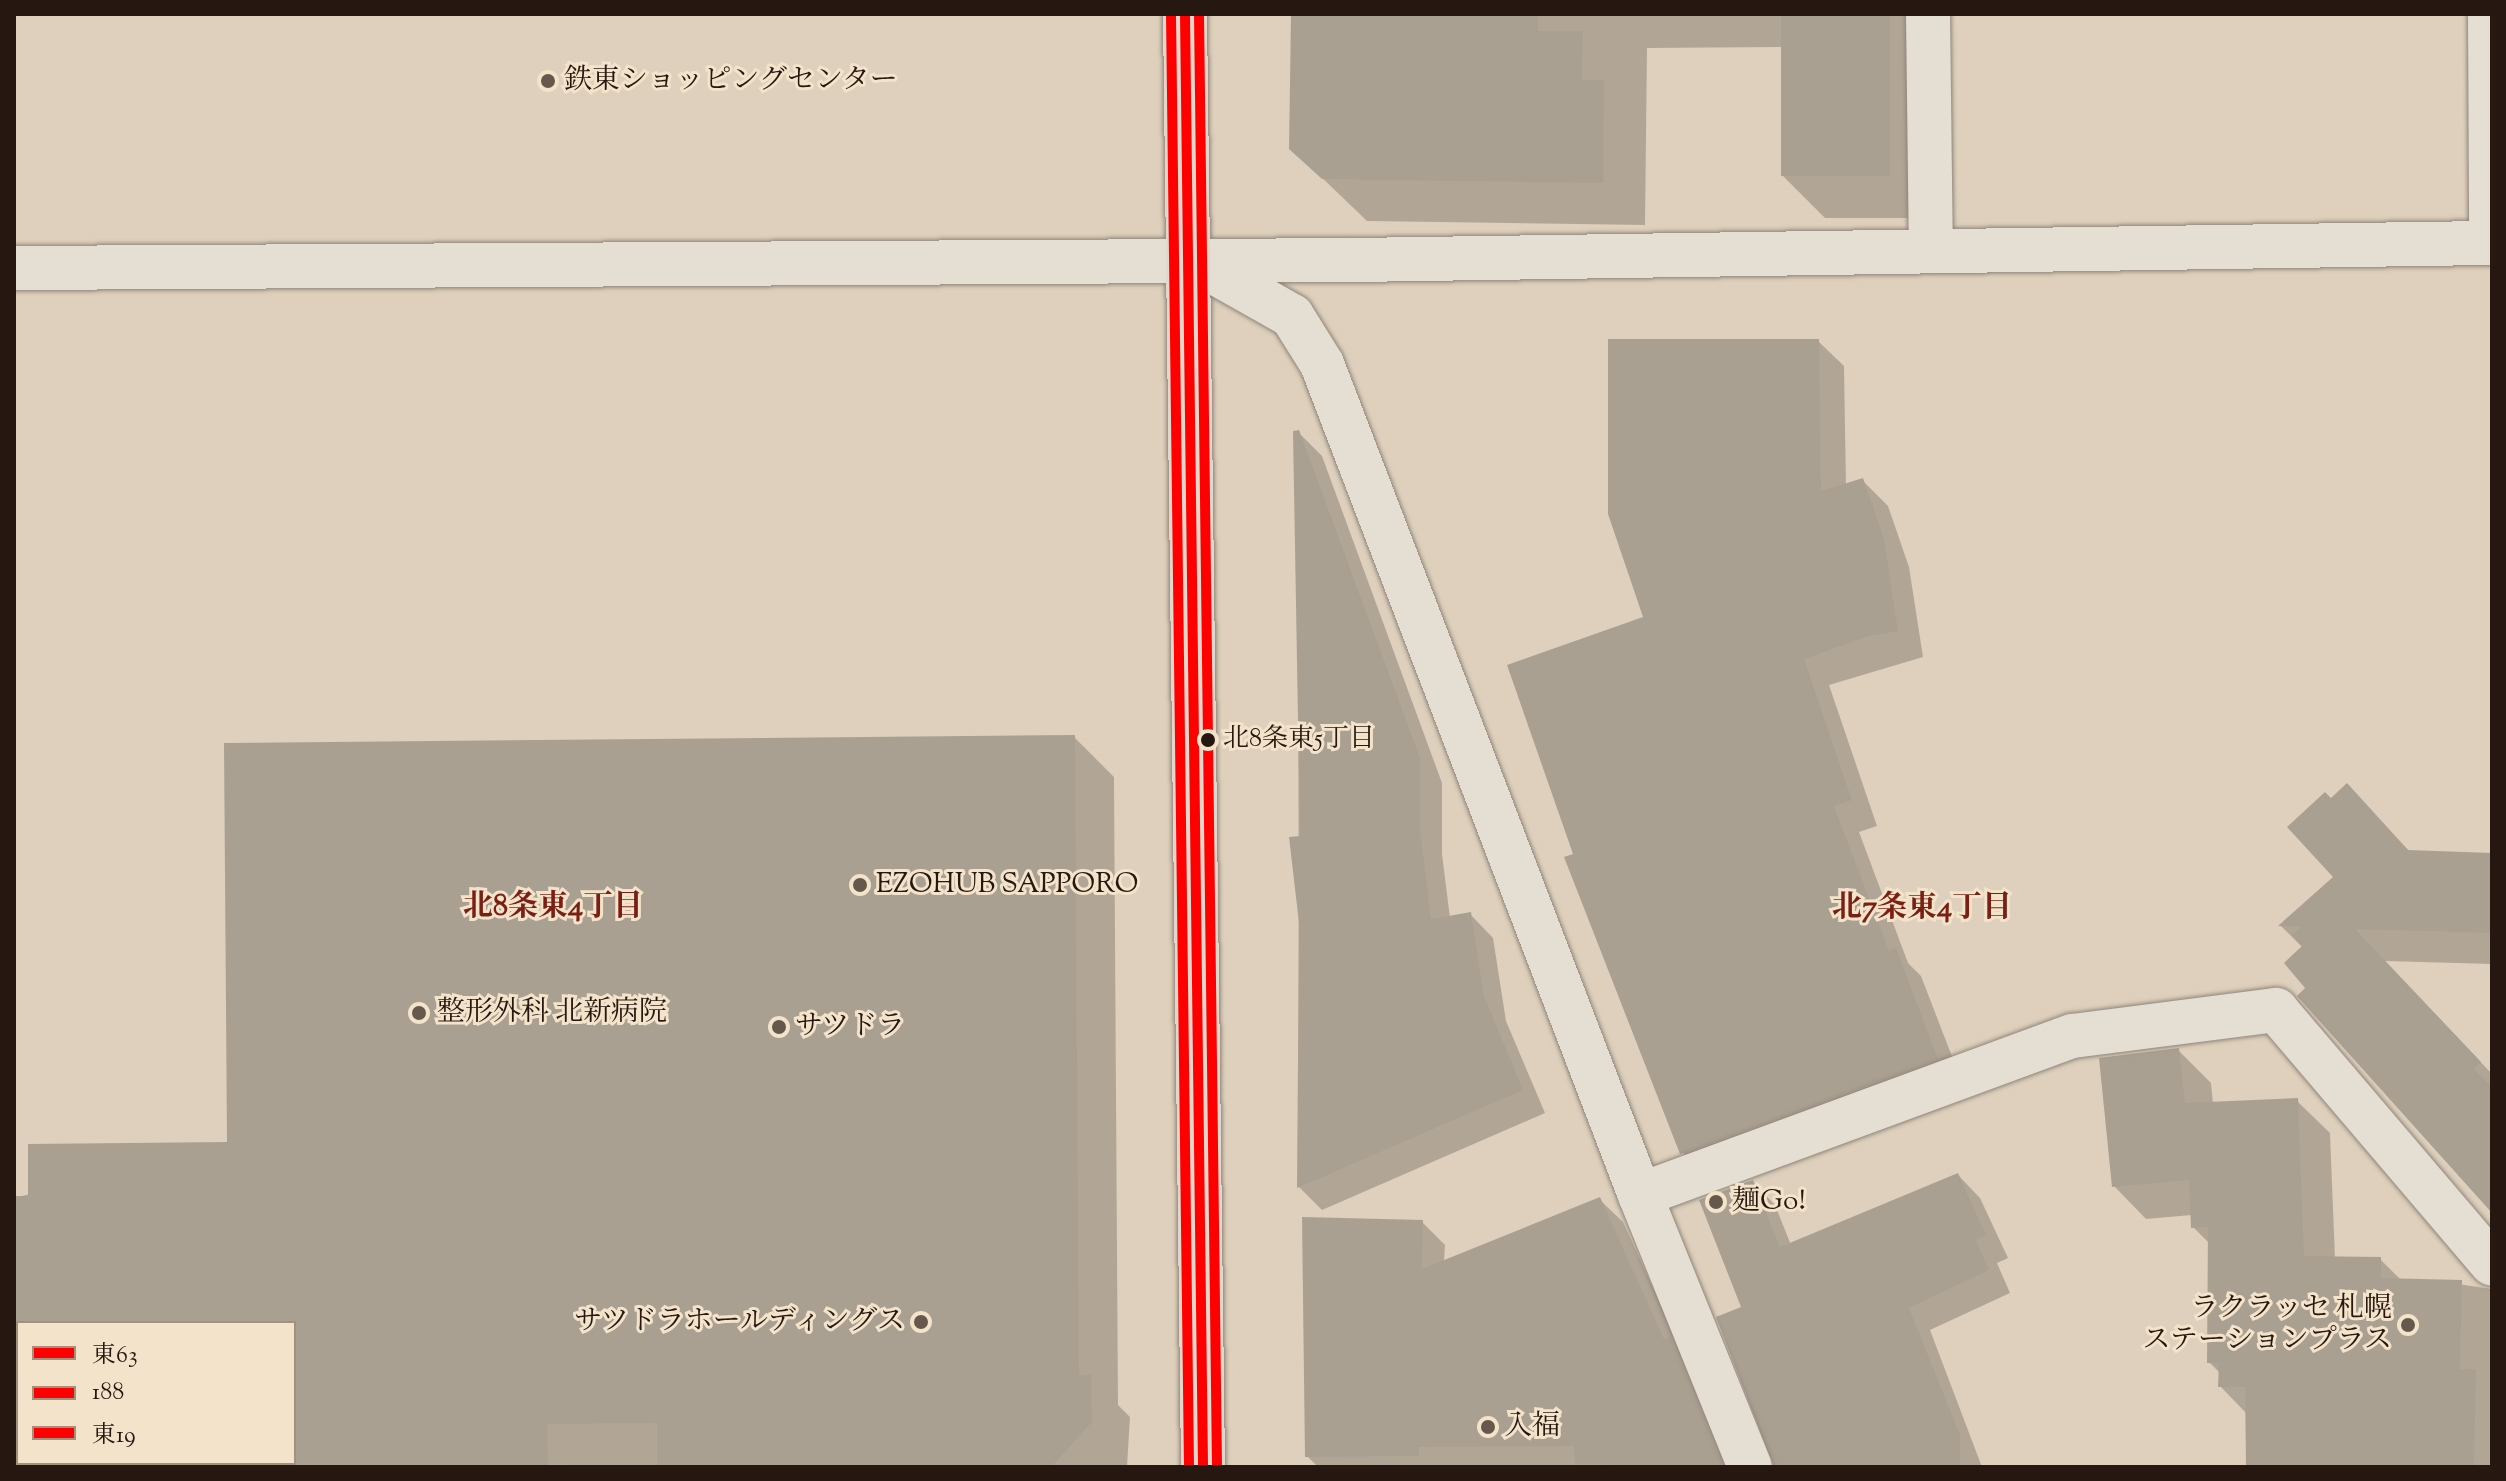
<!DOCTYPE html>
<meta charset="utf-8">
<style>
body{margin:0}
#map{position:relative;width:2506px;height:1481px;overflow:hidden;background:#ded0bc;font-family:"Sorts Mill Goudy","Noto Serif JP",serif}
div>[style]{position:absolute}
[style*='--x']{left:calc(var(--x)*1px);top:calc(var(--y)*1px);width:calc(var(--w)*1px);rotate:calc(var(--a)*1deg)}
.shadow>*{inset:0;background:#0003}
.building>*{inset:0;background:#aaa092;transform-origin:0 0}
.roads{filter:drop-shadow(0 0 2px #8f8579) drop-shadow(0 0 2px #8f8579)}
.minor>*{height:44px;margin:-22px;padding:0 22px;transform-origin:22px;border-radius:22px;background:#e5ded3}
.major>*{height:44px;margin:-22px;padding:0 22px;transform-origin:22px;border-radius:22px;background:#e0d8cc}
.bus-1>*{height:10px;margin:-5px;padding:0 5px;transform-origin:5px;border-radius:5px;background:#f00}
.bus-2>*{height:10px;margin:-5px;padding:0 5px;transform-origin:5px;border-radius:5px;background:#f00}
.bus-3>*{height:10px;margin:-5px;padding:0 5px;transform-origin:5px;border-radius:5px;background:#f00}
.dots>*{width:22px;height:22px;translate:-50% -50%;box-sizing:border-box;border:4px solid #f3e3ca;border-radius:50%}
span{translate:-50% -50%;white-space:nowrap;text-align:center;line-height:1.15;-webkit-text-stroke:6px #f3e3ca;paint-order:stroke}
.bus-label{font-size:26px;color:#261810}
.left{translate:0 -50%;text-align:left}
.poi-label{font-size:28px;color:#261810}
.right{translate:-100% -50%;text-align:right}
.neighbourhood-label{font-size:30px;color:#7a1f14;font-weight:700}
.frame{position:absolute;inset:0;border:16px solid #261810;pointer-events:none}
.legend{position:absolute;left:16px;top:1321px;width:280px;height:144px;box-sizing:border-box;background:#f3e3ca;border:2px solid #a19280;margin:0;padding:10px 14px;list-style:none;font-size:24px;color:#261810}
.legend li{display:flex;align-items:center;gap:16px;height:40px}
.legend b{width:40px;border:2px solid #a19280}
</style>
<div id="map">
<div class="shadow">
<i style="clip-path:polygon(1293px 14px,1914px 14px,1931px 218px,1825px 218px,1782px 175px,1783px 47px,1647px 48px,1645px 225px,1367px 221px,1291px 148px)"></i>
<i style="clip-path:polygon(1818px 341px,1844px 366px,1846px 486px,1862px 480px,1888px 506px,1909px 567px,1923px 657px,1829px 685px,1877px 826px,1859px 832px,1908px 963px,1921px 976px,1963px 1085px,1708px 1178px,1682px 1152px,1576px 855px,1646px 618px)"></i>
<i style="clip-path:polygon(1298px 432px,1322px 456px,1442px 783px,1442px 854px,1450px 918px,1470px 914px,1493px 938px,1506px 1021px,1545px 1113px,1322px 1210px,1299px 1187px)"></i>
<i style="clip-path:polygon(1074px 737px,1114px 777px,1118px 1405px,1130px 1417px,1127px 1467px,43px 1463px,294px 1463px,294px 1323px,18px 1323px,18px 1438px,14px 1434px,14px 1198px,229px 1144px)"></i>
<i style="clip-path:polygon(2347px 786px,2410px 852px,2492px 855px,2492px 964px,2385px 961px,2492px 1074px,2492px 1210px,2299px 996px,2308px 988px,2303px 948px,2281px 926px,2336px 877px,2331px 801px)"></i>
<i style="clip-path:polygon(2178px 1050px,2211px 1083px,2213px 1104px,2297px 1101px,2330px 1133px,2335px 1259px,2380px 1259px,2413px 1292px,2444px 1282px,2492px 1289px,2492px 1467px,2248px 1467px,2247px 1414px,2220px 1386px,2220px 1373px,2209px 1362px,2210px 1244px,2193px 1227px,2192px 1215px,2146px 1219px,2114px 1186px)"></i>
<i style="clip-path:polygon(1958px 1175px,1980px 1198px,2008px 1258px,1997px 1263px,2010px 1293px,1930px 1330px,1982px 1467px,1792px 1467px,1743px 1308px,1753px 1182px,1775px 1205px,1791px 1245px)"></i>
<i style="clip-path:polygon(1600px 1200px,1623px 1222px,1735px 1467px,1318px 1467px,1307px 1456px,1422px 1222px,1445px 1245px,1444px 1262px)"></i>
</div>
<div class="building">
<i style="clip-path:polygon(1291px 14px,1538px 14px,1538px 31px,1583px 31px,1582px 80px,1604px 80px,1603px 183px,1322px 179px,1289px 149px)"></i>
<i style="left:1781px;top:15px;width:109px;height:161px"></i>
<i style="clip-path:polygon(1608px 339px,1819px 339px,1821px 491px,1863px 478px,1884px 539px,1898px 631px,1869px 636px,1804px 659px,1852px 800px,1834px 806px,1889px 951px,1896px 948px,1938px 1059px,1680px 1154px,1564px 857px,1573px 854px,1507px 665px,1643px 617px,1608px 514px)"></i>
<i style="clip-path:polygon(1299px 430px,1420px 758px,1420px 829px,1431px 919px,1471px 912px,1484px 996px,1523px 1090px,1297px 1188px,1299px 923px,1289px 837px,1300px 836px,1293px 431px)"></i>
<i style="clip-path:polygon(1075px 735px,1079px 1375px,1091px 1375px,1092px 1422px,1053px 1465px,657px 1467px,657px 1423px,547px 1424px,548px 1467px,294px 1467px,294px 1323px,14px 1323px,14px 1196px,28px 1196px,28px 1144px,227px 1142px,224px 743px)"></i>
<i style="clip-path:polygon(2347px 783px,2408px 850px,2492px 853px,2492px 933px,2355px 929px,2481px 1062px,2474px 1069px,2492px 1087px,2492px 1213px,2297px 996px,2305px 988px,2284px 963px,2302px 946px,2292px 935px,2301px 927px,2278px 926px,2333px 877px,2287px 827px,2325px 792px,2331px 798px)"></i>
<i style="clip-path:polygon(2179px 1048px,2185px 1103px,2298px 1098px,2304px 1256px,2381px 1257px,2381px 1278px,2462px 1280px,2460px 1369px,2476px 1369px,2474px 1467px,2246px 1467px,2245px 1387px,2218px 1387px,2219px 1363px,2207px 1363px,2208px 1227px,2191px 1228px,2189px 1180px,2112px 1187px,2099px 1058px)"></i>
<i style="clip-path:polygon(1958px 1173px,1986px 1235px,1976px 1240px,1989px 1270px,1909px 1308px,1960px 1435px,1960px 1467px,1774px 1467px,1716px 1317px,1741px 1307px,1699px 1200px,1753px 1180px,1780px 1247px)"></i>
<i style="clip-path:polygon(1600px 1197px,1664px 1339px,1670px 1337px,1723px 1467px,1575px 1464px,1574px 1446px,1419px 1447px,1419px 1456px,1305px 1457px,1302px 1217px,1423px 1220px,1422px 1269px)"></i>
</div>
<div class="roads">
<div class="minor">
<i style="--x:1928;--y:14;--w:237;--a:89.3"></i>
<i style="--x:2490;--y:14;--w:229;--a:89.7"></i>
<i style="--x:1193;--y:260;--w:114;--a:29.5"></i>
<i style="--x:1292;--y:316;--w:57;--a:58"></i>
<i style="--x:1322;--y:364;--w:890;--a:69.06"></i>
<i style="--x:1640;--y:1195;--w:293;--a:68"></i>
<i style="--x:14;--y:268;--w:1340;--a:-0.34"></i>
<i style="--x:1354;--y:260;--w:1138;--a:-0.86"></i>
<i style="--x:1640;--y:1195;--w:461;--a:-20.2"></i>
<i style="--x:2073;--y:1036;--w:205;--a:-7.3"></i>
<i style="--x:2276;--y:1010;--w:333;--a:49.6"></i>
</div>
<div class="major">
<i style="--x:1185;--y:14;--w:1453;--a:89.29"></i>
</div>
</div>
<div class="bus-1">
<i style="--x:1185;--y:14;--w:1453;--a:89.29"></i>
</div>
<div class="bus-2">
<i style="--x:1171;--y:14;--w:1453;--a:89.29"></i>
</div>
<div class="bus-3">
<i style="--x:1199;--y:14;--w:1453;--a:89.29"></i>
</div>
<div class="dots">
<i style="left:548px;top:81px;background:#66584c"></i>
<i style="left:1208px;top:740px;background:#261810"></i>
<i style="left:860px;top:885px;background:#66584c"></i>
<i style="left:419px;top:1013px;background:#66584c"></i>
<i style="left:779px;top:1027px;background:#66584c"></i>
<i style="left:1716px;top:1202px;background:#66584c"></i>
<i style="left:921px;top:1322px;background:#66584c"></i>
<i style="left:2408px;top:1325px;background:#66584c"></i>
<i style="left:1488px;top:1427px;background:#66584c"></i>
</div>
<div class="bus-label">
<span class="left" style="left:1223px;top:740px">北8条東5丁目</span>
</div>
<div class="poi-label">
<span class="left" style="left:564px;top:81px">鉄東ショッピングセンター</span>
<span class="left" style="left:876px;top:885px">EZOHUB SAPPORO</span>
<span class="left" style="left:437px;top:1013px">整形外科 北新病院</span>
<span class="left" style="left:795px;top:1027px">サツドラ</span>
<span class="left" style="left:1732px;top:1202px">麺Go!</span>
<span class="right" style="left:2392px;top:1325px">ラクラッセ 札幌<br>ステーションプラス</span>
<span class="right" style="left:905px;top:1322px">サツドラホールディングス</span>
<span class="left" style="left:1504px;top:1427px">入福</span>
</div>
<div class="neighbourhood-label">
<span style="left:553px;top:908px">北8条東4丁目</span>
<span style="left:1922px;top:909px">北7条東4丁目</span>
</div>
<div class="frame"></div>
<ul class="legend">
<li><b style="height:10px;background:#f00"></b>東63</li>
<li><b style="height:10px;background:#f00"></b>188</li>
<li><b style="height:10px;background:#f00"></b>東19</li>
</ul>
</div>
